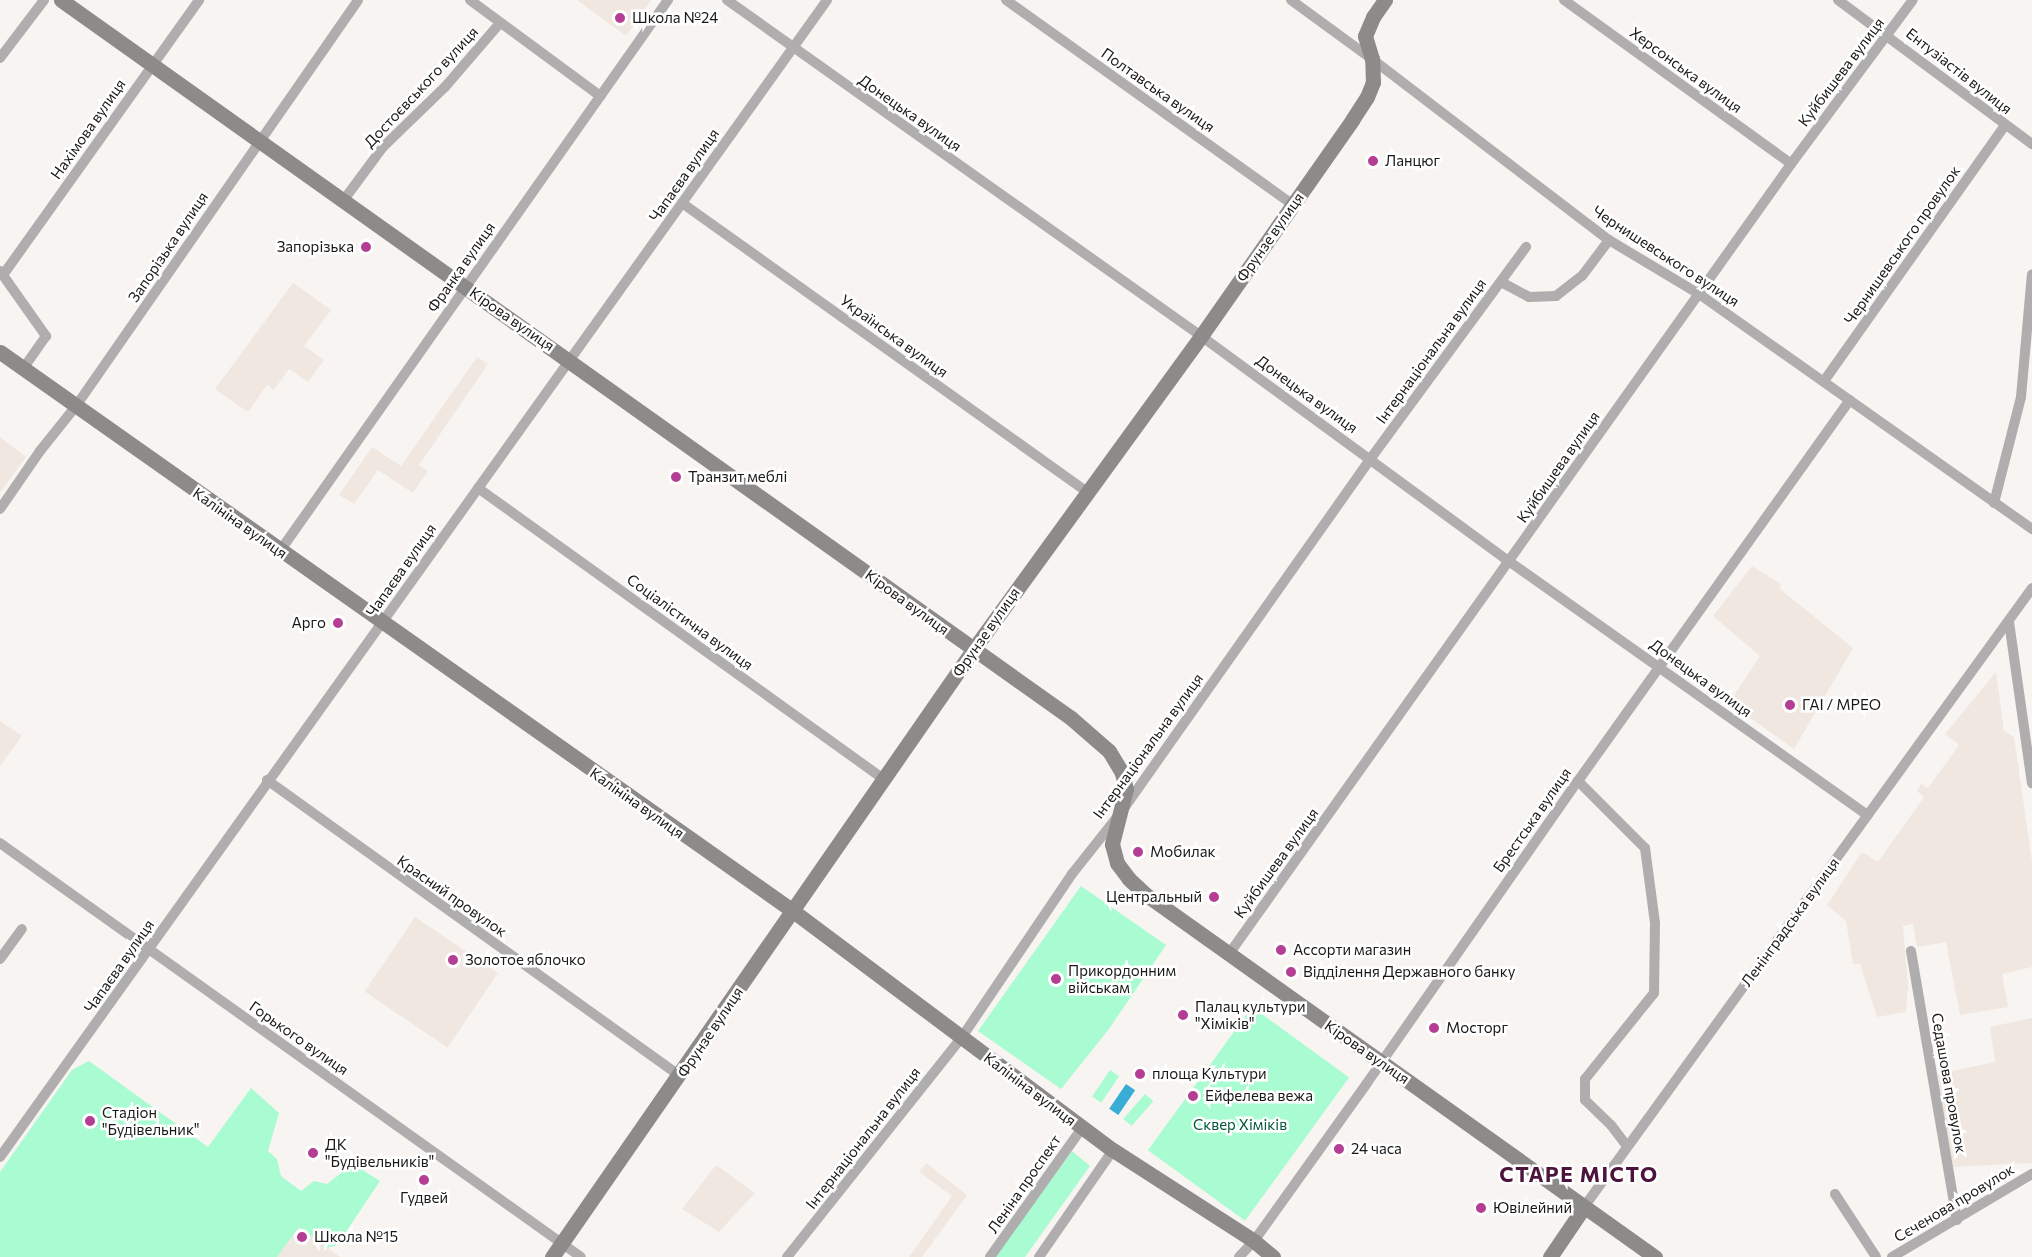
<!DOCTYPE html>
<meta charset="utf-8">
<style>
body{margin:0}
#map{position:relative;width:2032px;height:1257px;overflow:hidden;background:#f7f4f2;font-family:Commissioner,sans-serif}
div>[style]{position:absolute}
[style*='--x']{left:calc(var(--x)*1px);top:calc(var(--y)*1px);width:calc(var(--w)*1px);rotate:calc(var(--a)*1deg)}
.built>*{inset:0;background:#f0e7e0;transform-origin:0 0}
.green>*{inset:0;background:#a9fbd1;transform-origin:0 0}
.water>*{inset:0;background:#3aadd6;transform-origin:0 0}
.street>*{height:10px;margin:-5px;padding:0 5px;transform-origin:5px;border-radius:5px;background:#afadad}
.secondary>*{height:15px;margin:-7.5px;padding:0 7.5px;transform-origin:7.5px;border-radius:7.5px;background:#8d8a8a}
.dots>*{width:16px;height:16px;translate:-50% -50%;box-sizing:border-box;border:3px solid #fff;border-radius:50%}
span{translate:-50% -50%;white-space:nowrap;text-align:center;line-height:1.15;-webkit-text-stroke:5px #fff;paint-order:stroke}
.poi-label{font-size:15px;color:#1a1918}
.left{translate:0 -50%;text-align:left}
.right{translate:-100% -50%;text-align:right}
.street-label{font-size:15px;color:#1a1918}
.park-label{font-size:15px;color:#06583a}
.district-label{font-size:21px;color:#4c133d;font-weight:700;letter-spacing:1.5px}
</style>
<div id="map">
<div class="built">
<i style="clip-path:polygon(577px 0,651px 0,626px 36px)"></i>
<i style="clip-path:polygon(293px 283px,331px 310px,304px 346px,324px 360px,308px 382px,289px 369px,274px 390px,267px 385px,248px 412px,215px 389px)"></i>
<i style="clip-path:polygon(477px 357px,488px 364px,419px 465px,428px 471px,413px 493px,378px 470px,354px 504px,339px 495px,372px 447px,401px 466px)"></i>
<i style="clip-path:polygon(0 437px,26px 457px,0 493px)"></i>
<i style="clip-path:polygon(1752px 566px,1781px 584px,1780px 589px,1853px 648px,1794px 749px,1729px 703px,1760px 656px,1713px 616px)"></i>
<i style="clip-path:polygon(1996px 672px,2004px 731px,2014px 737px,2032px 862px,2032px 967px,2002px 974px,2008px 1007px,1960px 1015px,1946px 942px,1917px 947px,1913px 924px,1903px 926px,1908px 986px,1906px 1012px,1877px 1017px,1860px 964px,1853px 964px,1846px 921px,1827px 905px,1862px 852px,1878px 862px,1924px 797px,1917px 791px,1921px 784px,1928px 788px,1959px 745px,1945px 734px)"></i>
<i style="clip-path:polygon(0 721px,22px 736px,0 766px)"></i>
<i style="left:415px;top:917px;width:100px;height:90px;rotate:34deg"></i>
<i style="clip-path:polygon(2032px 1018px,2032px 1163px,1951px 1167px,1938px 1074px,1995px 1062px,1990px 1027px)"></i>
<i style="clip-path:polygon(926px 1163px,967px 1195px,922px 1257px,909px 1257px,952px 1196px,919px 1172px)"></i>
<i style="clip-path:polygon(716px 1165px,755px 1193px,719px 1232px,682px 1209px)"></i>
<i style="clip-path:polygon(299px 1227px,340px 1257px,277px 1257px)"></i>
</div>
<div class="green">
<i style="clip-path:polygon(1081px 886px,1166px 945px,1109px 1029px,1061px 1089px,978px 1031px)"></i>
<i style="left:1252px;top:1007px;width:120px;height:177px;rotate:36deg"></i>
<i style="clip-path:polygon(89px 1061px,208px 1147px,251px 1088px,279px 1113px,268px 1151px,277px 1159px,281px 1176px,301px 1191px,314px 1181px,327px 1184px,353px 1164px,380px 1181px,337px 1245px,327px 1248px,299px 1227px,277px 1257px,0 1257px,0 1172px,72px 1070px)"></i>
<i style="left:1110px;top:1070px;width:11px;height:32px;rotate:34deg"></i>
<i style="left:1145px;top:1094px;width:11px;height:33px;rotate:41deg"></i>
<i style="clip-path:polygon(1072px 1151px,1090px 1166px,1025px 1257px,995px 1257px)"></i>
</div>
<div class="water">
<i style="left:1126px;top:1084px;width:11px;height:30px;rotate:34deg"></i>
</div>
<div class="street">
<i style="--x:470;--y:0;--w:162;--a:36.4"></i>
<i style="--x:727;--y:0;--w:581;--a:35.33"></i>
<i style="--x:1201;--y:336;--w:383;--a:36.2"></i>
<i style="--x:1510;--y:562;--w:438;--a:35.3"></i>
<i style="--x:1006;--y:0;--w:351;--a:35.5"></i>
<i style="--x:1291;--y:0;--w:100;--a:36.1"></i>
<i style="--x:1372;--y:59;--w:298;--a:37.4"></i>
<i style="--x:1609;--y:240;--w:105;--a:31"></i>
<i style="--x:1699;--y:294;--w:408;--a:35.2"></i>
<i style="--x:1564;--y:0;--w:280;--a:35.8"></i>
<i style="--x:1838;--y:0;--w:242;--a:36.6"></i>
<i style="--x:0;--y:58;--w:73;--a:-52.8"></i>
<i style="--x:343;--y:201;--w:67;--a:-53.5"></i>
<i style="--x:383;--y:147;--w:86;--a:-44.1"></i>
<i style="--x:445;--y:87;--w:84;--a:-49.3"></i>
<i style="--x:682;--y:203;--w:499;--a:35.5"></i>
<i style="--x:0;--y:271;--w:80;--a:54.7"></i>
<i style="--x:46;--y:336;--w:39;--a:125"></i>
<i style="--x:3;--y:275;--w:338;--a:-54.5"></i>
<i style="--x:1501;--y:282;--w:32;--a:28"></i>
<i style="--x:1529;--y:297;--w:27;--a:-2"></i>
<i style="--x:1556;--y:296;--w:33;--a:-38"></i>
<i style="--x:1582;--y:276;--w:45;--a:-53.1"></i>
<i style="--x:1824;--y:381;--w:314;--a:-54.7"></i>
<i style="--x:478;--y:488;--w:501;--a:35.66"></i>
<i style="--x:1994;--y:503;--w:109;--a:-75.7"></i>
<i style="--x:2021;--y:397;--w:123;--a:-84.9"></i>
<i style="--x:0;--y:509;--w:70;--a:-55.4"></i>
<i style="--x:40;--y:451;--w:58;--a:-51.3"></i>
<i style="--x:76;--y:406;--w:494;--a:-55.2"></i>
<i style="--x:280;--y:551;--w:674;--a:-54.85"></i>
<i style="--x:2009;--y:622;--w:163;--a:81.9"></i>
<i style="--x:267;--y:780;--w:508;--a:35.63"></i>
<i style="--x:1578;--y:781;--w:95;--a:45"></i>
<i style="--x:1645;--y:848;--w:76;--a:82.4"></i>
<i style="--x:1655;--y:923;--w:70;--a:90.8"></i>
<i style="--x:1654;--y:993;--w:110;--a:128.7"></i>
<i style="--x:1585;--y:1079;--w:21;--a:90"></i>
<i style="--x:1585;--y:1100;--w:36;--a:44"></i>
<i style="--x:1611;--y:1125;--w:26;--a:53"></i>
<i style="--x:0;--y:843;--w:713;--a:35.47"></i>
<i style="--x:1911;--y:951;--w:273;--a:80.3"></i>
<i style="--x:1229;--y:954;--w:970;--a:-54.57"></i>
<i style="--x:1791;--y:164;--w:204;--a:-53.4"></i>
<i style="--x:0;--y:959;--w:37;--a:-54"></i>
<i style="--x:0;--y:1157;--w:1422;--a:-54.44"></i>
<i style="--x:1835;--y:1194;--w:75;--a:56.9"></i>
<i style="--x:1584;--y:1207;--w:764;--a:-54.1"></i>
<i style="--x:787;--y:1257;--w:281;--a:-51.5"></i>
<i style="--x:962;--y:1037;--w:197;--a:-56"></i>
<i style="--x:1072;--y:874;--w:80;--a:-51.6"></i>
<i style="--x:1122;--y:811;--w:432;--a:-54.8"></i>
<i style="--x:1371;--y:458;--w:262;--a:-53.7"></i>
<i style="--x:990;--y:1257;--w:158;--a:-54.5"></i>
<i style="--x:1039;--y:1257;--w:130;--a:-55.3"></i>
<i style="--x:1239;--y:1257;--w:22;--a:-47"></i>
<i style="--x:1254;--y:1241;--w:194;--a:-54.4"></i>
<i style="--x:1367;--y:1083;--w:368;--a:-55.1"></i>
<i style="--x:1578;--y:781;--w:468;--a:-54.5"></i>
<i style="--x:1892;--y:1257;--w:163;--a:-30.7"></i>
</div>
<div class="secondary">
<i style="--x:61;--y:0;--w:1239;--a:35.41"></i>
<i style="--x:1071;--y:718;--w:50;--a:41"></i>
<i style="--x:1109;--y:751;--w:26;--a:59"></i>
<i style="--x:1122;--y:773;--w:16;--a:76"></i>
<i style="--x:1126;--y:789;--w:57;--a:104.3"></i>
<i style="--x:1112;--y:844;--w:20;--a:75"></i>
<i style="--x:1117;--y:863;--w:20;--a:53"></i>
<i style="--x:1129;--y:879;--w:22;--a:43"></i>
<i style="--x:1145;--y:894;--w:626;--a:35.44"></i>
<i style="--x:0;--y:352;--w:970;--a:35.18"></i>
<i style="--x:793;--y:911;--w:399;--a:36.8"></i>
<i style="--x:1113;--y:1150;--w:168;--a:32.8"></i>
<i style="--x:1254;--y:1241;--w:25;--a:40"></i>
<i style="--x:552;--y:1257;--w:739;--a:-55.26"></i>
<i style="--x:973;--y:650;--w:388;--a:-54"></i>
<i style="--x:1201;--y:336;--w:264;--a:-55"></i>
<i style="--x:1352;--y:120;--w:27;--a:-57"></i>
<i style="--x:1367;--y:97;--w:16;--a:-68"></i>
<i style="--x:1373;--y:82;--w:23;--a:-92"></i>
<i style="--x:1372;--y:59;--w:24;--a:-107"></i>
<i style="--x:1365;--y:36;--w:21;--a:-67"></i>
<i style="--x:1373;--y:17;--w:21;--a:-55"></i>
<i style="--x:1550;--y:1257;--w:60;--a:-55.8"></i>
</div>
<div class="dots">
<i style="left:620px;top:18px;background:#b43e94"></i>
<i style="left:1373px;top:161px;background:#b43e94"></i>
<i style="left:366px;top:247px;background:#b43e94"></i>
<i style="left:676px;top:477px;background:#b43e94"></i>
<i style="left:338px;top:623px;background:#b43e94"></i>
<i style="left:1790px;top:705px;background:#b43e94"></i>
<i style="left:1138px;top:852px;background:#b43e94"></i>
<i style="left:1214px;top:897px;background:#b43e94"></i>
<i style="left:1281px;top:950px;background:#b43e94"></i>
<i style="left:453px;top:960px;background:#b43e94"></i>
<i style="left:1291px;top:972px;background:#b43e94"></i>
<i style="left:1056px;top:979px;background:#b43e94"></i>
<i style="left:1183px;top:1015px;background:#b43e94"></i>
<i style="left:1434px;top:1028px;background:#b43e94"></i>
<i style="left:1140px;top:1074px;background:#b43e94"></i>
<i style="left:1193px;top:1096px;background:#b43e94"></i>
<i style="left:90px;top:1121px;background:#b43e94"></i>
<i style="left:1339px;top:1149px;background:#b43e94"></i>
<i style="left:313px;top:1153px;background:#b43e94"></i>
<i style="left:424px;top:1180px;background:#b43e94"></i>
<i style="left:1481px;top:1208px;background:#b43e94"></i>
<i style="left:302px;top:1237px;background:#b43e94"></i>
</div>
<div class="poi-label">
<span class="left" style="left:632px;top:18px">Школа №24</span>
<span class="left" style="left:1385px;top:161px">Ланцюг</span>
<span class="right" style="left:354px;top:247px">Запорізька</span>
<span class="left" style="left:688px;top:477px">Транзит меблі</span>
<span class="right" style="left:326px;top:623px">Арго</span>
<span class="left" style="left:1802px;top:705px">ГАІ / МРЕО</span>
<span class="left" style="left:1150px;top:852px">Мобилак</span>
<span class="right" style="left:1202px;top:897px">Центральный</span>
<span class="left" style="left:1293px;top:950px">Ассорти магазин</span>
<span class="left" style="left:465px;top:960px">Золотое яблочко</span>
<span class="left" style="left:1068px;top:979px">Прикордонним<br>військам</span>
<span class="left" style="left:1303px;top:972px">Відділення Державного банку</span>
<span class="left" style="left:1195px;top:1015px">Палац культури<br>"Хіміків"</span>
<span class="left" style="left:1446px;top:1028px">Мосторг</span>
<span class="left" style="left:1152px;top:1074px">площа Культури</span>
<span class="left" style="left:1205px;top:1096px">Ейфелева вежа</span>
<span class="left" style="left:102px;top:1121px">Стадіон<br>"Будівельник"</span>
<span class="left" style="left:325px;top:1153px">ДК<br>"Будівельників"</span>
<span class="left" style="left:1351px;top:1149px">24 часа</span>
<span style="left:424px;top:1198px">Гудвей</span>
<span class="left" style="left:1493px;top:1208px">Ювілейний</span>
<span class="left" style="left:314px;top:1237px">Школа №15</span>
</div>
<div class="street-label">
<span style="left:1686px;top:70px;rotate:36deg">Херсонська вулиця</span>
<span style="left:1959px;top:71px;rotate:38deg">Ентузіастів вулиця</span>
<span style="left:1841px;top:72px;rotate:-53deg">Куйбишева вулиця</span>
<span style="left:421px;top:87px;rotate:-47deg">Достоєвського вулиця</span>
<span style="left:1158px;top:90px;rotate:35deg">Полтавська вулиця</span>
<span style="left:910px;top:113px;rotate:35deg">Донецька вулиця</span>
<span style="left:88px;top:129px;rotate:-55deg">Нахімова вулиця</span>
<span style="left:684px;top:175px;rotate:-55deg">Чапаєва вулиця</span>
<span style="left:1270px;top:237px;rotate:-55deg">Фрунзе вулиця</span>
<span style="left:1902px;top:245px;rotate:-55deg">Чернишевського провулок</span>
<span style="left:168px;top:247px;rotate:-56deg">Запорізька вулиця</span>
<span style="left:1666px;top:256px;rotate:33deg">Чернишевського вулиця</span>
<span style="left:461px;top:267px;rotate:-55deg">Франка вулиця</span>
<span style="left:512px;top:319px;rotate:35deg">Кірова вулиця</span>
<span style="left:894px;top:336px;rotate:36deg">Українська вулиця</span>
<span style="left:1431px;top:351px;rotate:-54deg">Інтернаціональна вулиця</span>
<span style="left:1307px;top:394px;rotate:36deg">Донецька вулиця</span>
<span style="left:1558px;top:467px;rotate:-55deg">Куйбишева вулиця</span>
<span style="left:240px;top:523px;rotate:35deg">Калініна вулиця</span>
<span style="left:401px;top:570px;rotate:-55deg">Чапаєва вулиця</span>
<span style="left:907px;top:602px;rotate:36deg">Кірова вулиця</span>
<span style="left:690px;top:622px;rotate:36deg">Соціалістична вулиця</span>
<span style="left:986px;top:632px;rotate:-55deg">Фрунзе вулиця</span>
<span style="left:1701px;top:678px;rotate:36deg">Донецька вулиця</span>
<span style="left:1148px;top:746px;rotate:-54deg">Інтернаціональна вулиця</span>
<span style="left:637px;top:803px;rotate:35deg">Калініна вулиця</span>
<span style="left:1532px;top:820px;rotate:-55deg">Брестська вулиця</span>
<span style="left:1276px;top:863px;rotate:-54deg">Куйбишева вулиця</span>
<span style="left:452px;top:896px;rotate:35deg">Красний провулок</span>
<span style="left:1790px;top:922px;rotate:-54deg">Ленінградська вулиця</span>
<span style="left:119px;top:966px;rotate:-55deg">Чапаєва вулиця</span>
<span style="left:710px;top:1032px;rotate:-56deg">Фрунзе вулиця</span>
<span style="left:299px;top:1038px;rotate:35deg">Горького вулиця</span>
<span style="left:1367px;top:1052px;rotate:35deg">Кірова вулиця</span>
<span style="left:1949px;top:1083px;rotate:80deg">Седашова провулок</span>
<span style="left:1030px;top:1089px;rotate:37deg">Калініна вулиця</span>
<span style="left:863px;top:1138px;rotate:-52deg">Інтернаціональна вулиця</span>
<span style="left:1024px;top:1184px;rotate:-55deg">Леніна проспект</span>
<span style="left:1954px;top:1203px;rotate:-31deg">Сєченова провулок</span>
</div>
<div class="park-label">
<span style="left:1240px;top:1125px">Сквер Хіміків</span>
</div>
<div class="district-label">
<span style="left:1579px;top:1174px">СТАРЕ МІСТО</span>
</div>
</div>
